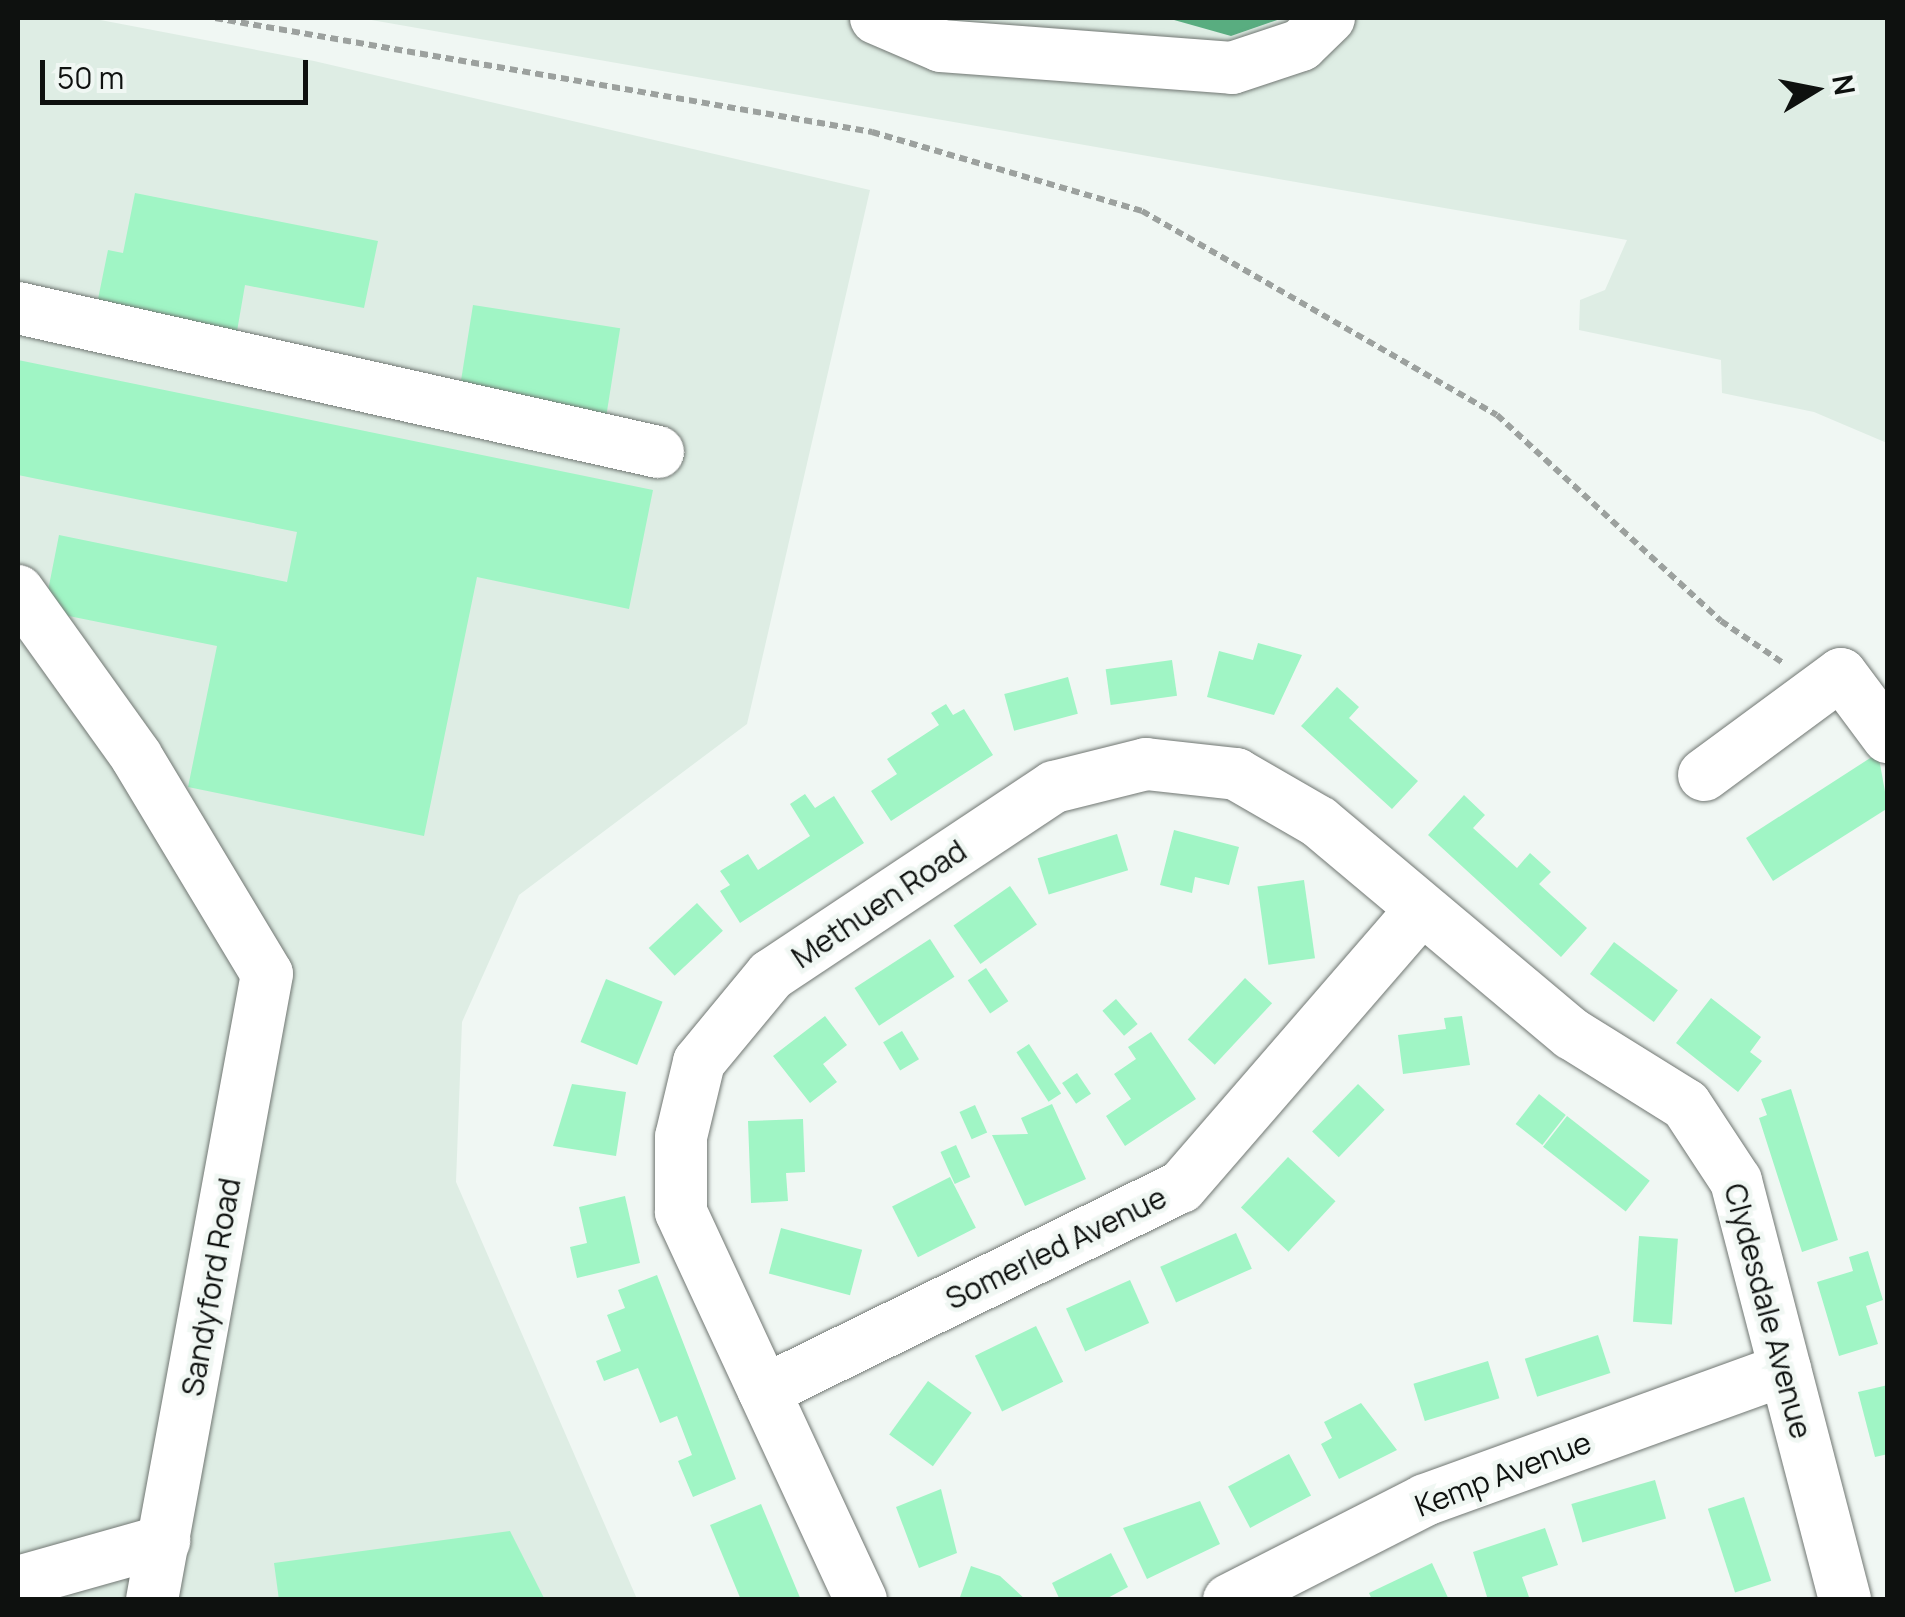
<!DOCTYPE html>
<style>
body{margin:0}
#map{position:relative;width:1905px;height:1617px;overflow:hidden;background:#f0f7f3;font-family:Manrope,sans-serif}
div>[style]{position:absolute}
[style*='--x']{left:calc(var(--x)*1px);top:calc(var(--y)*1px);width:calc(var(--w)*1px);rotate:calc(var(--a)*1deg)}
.built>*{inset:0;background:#deede4}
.water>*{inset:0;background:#59ad80}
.building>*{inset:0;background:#a0f5c5;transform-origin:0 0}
.path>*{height:6px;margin-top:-3px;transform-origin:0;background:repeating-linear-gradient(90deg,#9ca19e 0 8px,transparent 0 13px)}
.roads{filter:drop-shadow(0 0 2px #717773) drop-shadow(0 0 2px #717773)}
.minor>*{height:52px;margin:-26px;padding:0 26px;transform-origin:26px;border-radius:26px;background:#fff}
span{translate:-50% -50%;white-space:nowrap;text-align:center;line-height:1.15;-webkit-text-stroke:9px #f0f7f3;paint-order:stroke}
.street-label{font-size:30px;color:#0e110f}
.frame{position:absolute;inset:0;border:20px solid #0e110f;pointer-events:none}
.north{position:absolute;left:1765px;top:40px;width:100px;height:100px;-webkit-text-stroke:8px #f0f7f3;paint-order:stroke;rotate:80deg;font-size:28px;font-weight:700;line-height:40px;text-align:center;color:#0e110f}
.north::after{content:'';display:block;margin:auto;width:35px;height:45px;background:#0e110f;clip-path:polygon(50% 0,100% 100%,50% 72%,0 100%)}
.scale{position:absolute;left:40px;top:60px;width:268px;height:45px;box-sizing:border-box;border:5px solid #0e110f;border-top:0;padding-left:12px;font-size:30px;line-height:35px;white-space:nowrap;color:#0e110f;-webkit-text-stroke:8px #f0f7f3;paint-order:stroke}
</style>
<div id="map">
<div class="built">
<i style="clip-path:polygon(18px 18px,90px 18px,314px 61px,870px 190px,747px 724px,519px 895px,462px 1022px,456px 1182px,637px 1599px,18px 1599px)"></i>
<i style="clip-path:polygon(360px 18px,1887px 18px,1887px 443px,1814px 412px,1722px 393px,1721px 360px,1579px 330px,1580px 300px,1605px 290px,1627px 240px)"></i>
</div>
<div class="water">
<i style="clip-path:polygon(1167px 18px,1283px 18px,1231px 36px)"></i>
</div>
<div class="building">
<i style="clip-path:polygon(135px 193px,378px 241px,364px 308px,245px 285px,236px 337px,96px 309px,108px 250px,123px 253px)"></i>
<i style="left:473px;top:305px;width:149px;height:100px;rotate:9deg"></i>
<i style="clip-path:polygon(18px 360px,653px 490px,629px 609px,477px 577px,424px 836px,188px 787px,217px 646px,44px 611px,59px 535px,287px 582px,297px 532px,18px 475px)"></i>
<i style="clip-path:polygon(1258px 643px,1302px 655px,1274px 715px,1207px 697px,1219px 651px,1253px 660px)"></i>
<i style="left:1172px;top:660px;width:36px;height:67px;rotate:82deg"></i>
<i style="left:1068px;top:677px;width:38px;height:66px;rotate:75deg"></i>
<i style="clip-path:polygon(1337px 687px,1359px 707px,1349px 718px,1418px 781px,1392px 809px,1301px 726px)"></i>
<i style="clip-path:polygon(946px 704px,953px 715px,964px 709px,993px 755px,891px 821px,871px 791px,897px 774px,887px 759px,939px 725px,931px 713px)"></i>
<i style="clip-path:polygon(1878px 753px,1888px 808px,1773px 881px,1746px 838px)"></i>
<i style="clip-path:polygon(805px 794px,815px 808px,834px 796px,864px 843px,740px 923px,720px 891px,730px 885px,720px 871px,748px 854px,758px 870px,810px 836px,790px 804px)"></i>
<i style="clip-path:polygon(1464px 795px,1485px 815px,1473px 828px,1517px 868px,1530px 853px,1551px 872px,1539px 884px,1587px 928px,1561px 957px,1428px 835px)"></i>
<i style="clip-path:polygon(1174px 830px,1239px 847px,1229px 885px,1195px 877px,1192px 893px,1160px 885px)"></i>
<i style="left:1117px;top:834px;width:38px;height:83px;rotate:73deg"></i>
<i style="left:1304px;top:880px;width:79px;height:47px;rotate:82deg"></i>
<i style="left:1010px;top:886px;width:47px;height:69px;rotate:55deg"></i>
<i style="left:697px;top:903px;width:38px;height:66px;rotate:47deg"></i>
<i style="left:930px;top:939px;width:45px;height:90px;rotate:57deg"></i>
<i style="left:1614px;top:942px;width:80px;height:40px;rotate:37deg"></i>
<i style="left:986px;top:968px;width:40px;height:22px;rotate:56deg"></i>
<i style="left:1245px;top:978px;width:37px;height:84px;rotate:43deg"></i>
<i style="left:606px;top:979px;width:61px;height:68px;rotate:22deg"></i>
<i style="clip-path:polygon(1711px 998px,1761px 1037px,1750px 1052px,1762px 1061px,1738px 1092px,1676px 1043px)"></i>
<i style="left:1116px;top:999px;width:33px;height:18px;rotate:49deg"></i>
<i style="clip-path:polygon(825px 1016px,847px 1045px,823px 1064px,837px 1082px,810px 1103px,773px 1056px)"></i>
<i style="clip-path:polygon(1462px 1016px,1470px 1065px,1403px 1074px,1398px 1035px,1446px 1029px,1444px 1018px)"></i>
<i style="left:902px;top:1031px;width:33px;height:22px;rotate:59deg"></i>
<i style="clip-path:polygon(1151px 1032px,1196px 1099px,1125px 1146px,1106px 1116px,1131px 1099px,1114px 1074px,1136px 1059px,1128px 1047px)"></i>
<i style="left:1029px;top:1044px;width:59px;height:15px;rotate:57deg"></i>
<i style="left:1077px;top:1073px;width:25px;height:18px;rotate:56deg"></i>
<i style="clip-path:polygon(572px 1084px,626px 1092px,616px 1156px,553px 1146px)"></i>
<i style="left:1358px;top:1084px;width:37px;height:66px;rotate:44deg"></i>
<i style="clip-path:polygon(1791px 1089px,1838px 1240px,1802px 1252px,1759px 1118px,1767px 1115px,1761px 1099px)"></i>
<i style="left:1539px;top:1094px;width:34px;height:38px;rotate:38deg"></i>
<i style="clip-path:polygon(1052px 1104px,1086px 1179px,1025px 1206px,992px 1135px,1028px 1134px,1021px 1118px)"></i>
<i style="left:975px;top:1105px;width:30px;height:17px;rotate:66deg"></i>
<i style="left:1567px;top:1116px;width:105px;height:39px;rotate:38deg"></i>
<i style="clip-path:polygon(803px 1119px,805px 1172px,786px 1173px,788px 1201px,751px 1203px,748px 1121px)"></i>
<i style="left:956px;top:1145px;width:35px;height:17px;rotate:66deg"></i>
<i style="left:1288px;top:1157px;width:65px;height:69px;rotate:43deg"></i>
<i style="left:950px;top:1177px;width:57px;height:65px;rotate:63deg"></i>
<i style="clip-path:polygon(625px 1196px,640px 1263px,577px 1278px,570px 1247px,587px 1243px,579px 1207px)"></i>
<i style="left:781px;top:1228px;width:84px;height:47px;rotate:15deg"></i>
<i style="left:1236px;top:1233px;width:39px;height:83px;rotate:66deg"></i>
<i style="left:1639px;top:1236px;width:39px;height:86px;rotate:4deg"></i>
<i style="clip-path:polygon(1868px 1251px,1883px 1300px,1866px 1306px,1878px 1344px,1839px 1356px,1817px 1282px,1853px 1271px,1849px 1257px)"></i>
<i style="clip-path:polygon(657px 1275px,736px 1479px,693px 1497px,678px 1461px,692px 1455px,677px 1416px,660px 1423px,638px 1368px,604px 1381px,596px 1361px,621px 1351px,607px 1315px,625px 1308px,618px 1290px)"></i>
<i style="left:1130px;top:1280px;width:47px;height:70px;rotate:66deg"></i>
<i style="left:1036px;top:1326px;width:62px;height:68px;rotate:64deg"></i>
<i style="left:1598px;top:1335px;width:40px;height:77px;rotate:72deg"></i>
<i style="left:1488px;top:1361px;width:39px;height:78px;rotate:73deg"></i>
<i style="left:928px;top:1381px;width:54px;height:66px;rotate:36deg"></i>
<i style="clip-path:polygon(1888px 1385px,1888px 1454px,1875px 1457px,1858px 1392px)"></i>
<i style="clip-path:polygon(1361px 1403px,1397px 1450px,1339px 1479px,1321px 1444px,1332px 1438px,1324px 1422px)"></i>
<i style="left:1289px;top:1454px;width:47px;height:69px;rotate:62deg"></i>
<i style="left:1655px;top:1480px;width:40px;height:87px;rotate:74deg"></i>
<i style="clip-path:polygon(941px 1489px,957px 1553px,919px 1568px,896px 1507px)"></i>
<i style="left:1744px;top:1497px;width:88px;height:38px;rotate:72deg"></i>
<i style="clip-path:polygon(1200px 1501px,1220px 1544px,1147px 1579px,1123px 1528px)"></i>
<i style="clip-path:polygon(761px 1504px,801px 1600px,741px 1600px,710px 1525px)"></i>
<i style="clip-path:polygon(1545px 1528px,1558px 1565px,1522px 1577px,1530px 1600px,1488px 1600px,1473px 1552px)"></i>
<i style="clip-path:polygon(510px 1531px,545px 1600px,279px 1600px,274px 1563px)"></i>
<i style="clip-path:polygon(1111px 1553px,1128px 1587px,1104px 1600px,1060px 1600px,1052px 1583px)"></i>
<i style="clip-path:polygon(1432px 1563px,1449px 1600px,1372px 1600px,1369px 1593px)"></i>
<i style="clip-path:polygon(971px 1566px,1000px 1576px,1026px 1600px,959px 1600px)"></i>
</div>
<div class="path">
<i style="--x:215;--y:18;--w:667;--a:9.84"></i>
<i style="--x:872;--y:132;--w:281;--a:16.3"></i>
<i style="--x:1142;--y:211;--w:409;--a:29.9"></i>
<i style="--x:1497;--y:415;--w:304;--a:42.6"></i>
<i style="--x:1721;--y:621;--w:75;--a:34.1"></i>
</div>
<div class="roads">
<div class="minor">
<i style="--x:876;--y:18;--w:71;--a:23.3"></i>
<i style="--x:941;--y:46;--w:292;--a:4.3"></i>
<i style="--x:1232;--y:68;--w:73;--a:-18.4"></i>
<i style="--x:1301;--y:45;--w:39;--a:-44"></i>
<i style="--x:18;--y:308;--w:656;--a:12.68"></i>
<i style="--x:18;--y:591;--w:203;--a:54.4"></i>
<i style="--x:136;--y:756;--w:254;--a:59"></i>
<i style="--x:267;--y:974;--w:636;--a:100.41"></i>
<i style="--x:1704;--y:775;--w:170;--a:-36.4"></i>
<i style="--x:1841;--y:674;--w:79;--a:53.3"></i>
<i style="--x:764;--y:1391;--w:464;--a:-26.1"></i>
<i style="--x:1181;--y:1187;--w:365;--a:-49.1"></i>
<i style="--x:18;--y:1582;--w:152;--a:-15.7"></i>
<i style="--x:861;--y:1600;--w:428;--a:-114.9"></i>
<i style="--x:681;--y:1212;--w:75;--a:-90"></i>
<i style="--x:681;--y:1137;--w:77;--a:-76.5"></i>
<i style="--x:699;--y:1062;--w:113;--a:-50.4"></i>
<i style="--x:771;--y:975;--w:340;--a:-33.6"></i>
<i style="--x:1054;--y:787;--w:95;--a:-14"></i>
<i style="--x:1146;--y:764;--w:91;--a:6.3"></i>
<i style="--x:1236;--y:774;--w:96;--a:30"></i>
<i style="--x:1319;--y:822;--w:330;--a:40"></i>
<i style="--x:1572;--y:1034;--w:134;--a:31.9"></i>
<i style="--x:1686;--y:1105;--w:91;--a:56.7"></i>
<i style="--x:1736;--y:1181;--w:433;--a:75.4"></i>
<i style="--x:1229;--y:1600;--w:220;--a:-27"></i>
<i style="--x:1425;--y:1500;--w:383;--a:-19.9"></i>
</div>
</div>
<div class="street-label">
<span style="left:879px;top:904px;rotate:-34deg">Methuen Road</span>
<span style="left:1056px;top:1248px;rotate:-26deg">Somerled Avenue</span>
<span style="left:211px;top:1287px;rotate:-80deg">Sandyford Road</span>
<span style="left:1768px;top:1311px;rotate:75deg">Clydesdale Avenue</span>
<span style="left:1503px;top:1474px;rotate:-21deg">Kemp Avenue</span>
</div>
<div class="frame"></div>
<div class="north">N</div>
<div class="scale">50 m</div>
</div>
